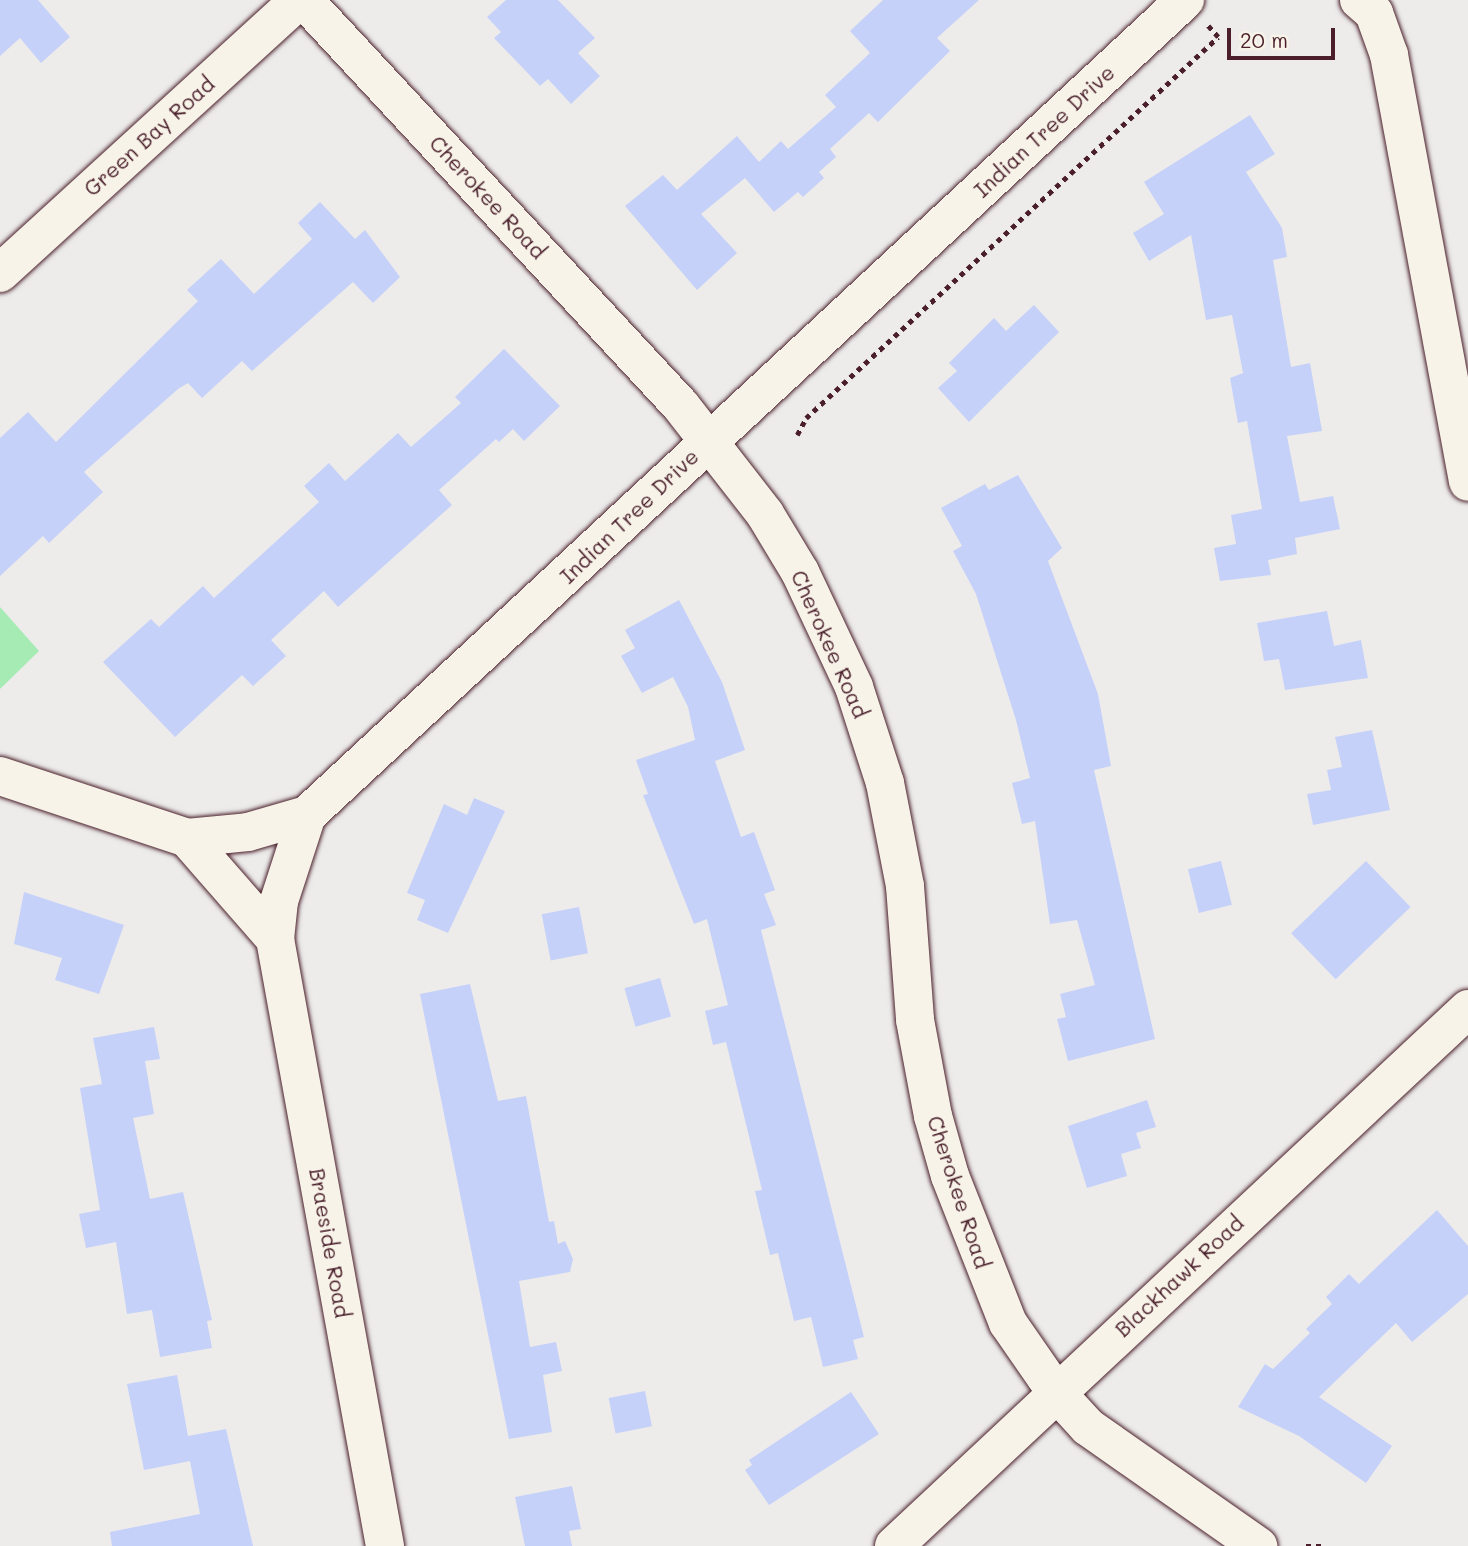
<!DOCTYPE html>
<style>
body{margin:0}
#map{position:relative;width:1468px;height:1546px;overflow:hidden;background:#edeceb;font-family:Mali,sans-serif}
div>[style]{position:absolute}
[style*='--x']{left:calc(var(--x)*1px);top:calc(var(--y)*1px);width:calc(var(--w)*1px);rotate:calc(var(--a)*1deg)}
.green>*{inset:0;background:#a6eab4}
.building>*{inset:0;background:#c6d1f9;transform-origin:0 0}
.path>*{height:4.5px;margin-top:-2.25px;transform-origin:0;background:repeating-linear-gradient(90deg,#4a1f2b 0 5px,transparent 0 10px)}
.roads{filter:drop-shadow(0 0 2px #4a1f2b) drop-shadow(0 0 2px #4a1f2b)}
.minor>*{height:38px;margin:-19px;padding:0 19px;transform-origin:19px;border-radius:19px;background:#f7f3e8}
.secondary>*{height:38px;margin:-19px;padding:0 19px;transform-origin:19px;border-radius:19px;background:#f7f3e8}
span{translate:-50% -50%;white-space:nowrap;text-align:center;line-height:1.15;-webkit-text-stroke:7px #f7f3e8;paint-order:stroke}
.street-label{font-size:21px;color:#4a1f2b}
.scale{position:absolute;left:1227px;top:28px;width:108px;height:32px;box-sizing:border-box;border:4px solid #4a1f2b;border-top:0;padding-left:9px;font-size:21px;line-height:24px;white-space:nowrap;color:#4a1f2b;-webkit-text-stroke:5px #f7f3e8;paint-order:stroke}
</style>
<div id="map">
<div class="green">
<i style="clip-path:polygon(0 607px,39px 651px,0 689px)"></i>
</div>
<div class="building">
<i style="clip-path:polygon(0 0,38px 0,70px 37px,41px 63px,20px 38px,0 56px)"></i>
<i style="clip-path:polygon(506px 0,558px 0,595px 38px,578px 53px,600px 76px,571px 104px,548px 79px,540px 86px,494px 38px,501px 32px,487px 17px)"></i>
<i style="clip-path:polygon(883px 0,979px 0,937px 38px,950px 51px,878px 122px,869px 113px,830px 149px,836px 157px,819px 172px,824px 178px,803px 197px,798px 192px,774px 212px,745px 178px,701px 214px,737px 253px,697px 290px,625px 206px,663px 175px,677px 190px,737px 136px,759px 162px,781px 141px,788px 149px,836px 107px,825px 95px,870px 53px,850px 31px)"></i>
<i style="clip-path:polygon(1250px 115px,1275px 154px,1246px 172px,1282px 228px,1287px 257px,1273px 260px,1291px 367px,1310px 363px,1322px 431px,1287px 436px,1300px 502px,1333px 496px,1340px 529px,1295px 538px,1297px 554px,1268px 560px,1271px 575px,1220px 581px,1214px 548px,1236px 544px,1231px 515px,1262px 509px,1247px 421px,1238px 423px,1230px 378px,1243px 373px,1232px 315px,1206px 320px,1191px 235px,1149px 261px,1133px 233px,1164px 214px,1144px 182px)"></i>
<i style="clip-path:polygon(320px 202px,355px 239px,365px 230px,400px 277px,373px 303px,353px 282px,252px 371px,242px 361px,202px 398px,188px 383px,178px 389px,84px 472px,103px 492px,49px 543px,43px 536px,0 576px,0 438px,28px 412px,56px 442px,198px 301px,187px 290px,221px 259px,254px 294px,312px 239px,298px 223px)"></i>
<i style="clip-path:polygon(1034px 305px,1059px 332px,969px 422px,938px 388px,957px 371px,949px 363px,994px 318px,1006px 331px)"></i>
<i style="clip-path:polygon(504px 349px,560px 406px,524px 441px,513px 429px,499px 442px,496px 439px,439px 490px,452px 505px,338px 607px,324px 591px,271px 640px,286px 656px,253px 686px,242px 675px,175px 737px,103px 662px,151px 619px,159px 627px,203px 586px,214px 598px,319px 502px,304px 486px,329px 463px,345px 481px,398px 433px,411px 447px,461px 403px,455px 397px)"></i>
<i style="clip-path:polygon(1018px 475px,1062px 548px,1048px 561px,1098px 694px,1111px 766px,1094px 770px,1155px 1039px,1068px 1061px,1057px 1019px,1066px 1017px,1060px 994px,1095px 985px,1077px 920px,1050px 924px,1035px 821px,1022px 824px,1012px 783px,1030px 778px,1016px 720px,976px 594px,953px 551px,962px 546px,941px 508px,985px 484px,989px 490px)"></i>
<i style="clip-path:polygon(679px 600px,722px 682px,745px 750px,715px 761px,741px 837px,754px 832px,775px 890px,764px 894px,776px 925px,761px 930px,864px 1337px,853px 1340px,858px 1359px,823px 1367px,811px 1317px,794px 1321px,778px 1253px,770px 1255px,755px 1191px,762px 1190px,726px 1042px,713px 1045px,705px 1011px,728px 1005px,707px 919px,694px 924px,643px 795px,648px 794px,636px 760px,695px 740px,688px 707px,673px 677px,642px 693px,621px 656px,635px 648px,625px 630px)"></i>
<i style="clip-path:polygon(1327px 611px,1334px 646px,1361px 640px,1368px 678px,1285px 690px,1279px 659px,1264px 661px,1257px 623px)"></i>
<i style="clip-path:polygon(1372px 730px,1390px 810px,1313px 825px,1307px 794px,1331px 790px,1327px 770px,1342px 767px,1335px 737px)"></i>
<i style="clip-path:polygon(474px 798px,505px 811px,448px 933px,417px 920px,425px 900px,407px 893px,444px 804px,467px 815px)"></i>
<i style="left:1221px;top:861px;width:45px;height:34px;rotate:76deg"></i>
<i style="left:1366px;top:861px;width:64px;height:104px;rotate:46deg"></i>
<i style="clip-path:polygon(24px 892px,124px 925px,99px 994px,55px 980px,62px 958px,14px 944px)"></i>
<i style="left:579px;top:907px;width:47px;height:38px;rotate:79deg"></i>
<i style="left:660px;top:978px;width:40px;height:37px;rotate:74deg"></i>
<i style="clip-path:polygon(470px 984px,498px 1101px,526px 1096px,549px 1222px,554px 1221px,558px 1244px,565px 1241px,573px 1259px,570px 1272px,519px 1281px,530px 1347px,556px 1342px,562px 1371px,543px 1375px,552px 1432px,509px 1439px,420px 994px)"></i>
<i style="clip-path:polygon(154px 1027px,160px 1059px,145px 1061px,154px 1114px,133px 1118px,150px 1199px,183px 1192px,212px 1320px,207px 1321px,212px 1348px,160px 1357px,152px 1310px,127px 1314px,116px 1242px,86px 1248px,79px 1214px,100px 1210px,80px 1088px,102px 1084px,93px 1038px)"></i>
<i style="clip-path:polygon(1147px 1100px,1156px 1127px,1136px 1133px,1141px 1148px,1121px 1154px,1127px 1176px,1087px 1188px,1068px 1126px)"></i>
<i style="clip-path:polygon(1437px 1210px,1468px 1246px,1468px 1294px,1412px 1342px,1396px 1323px,1319px 1397px,1392px 1446px,1366px 1483px,1299px 1436px,1238px 1407px,1265px 1364px,1273px 1369px,1310px 1333px,1306px 1329px,1332px 1304px,1326px 1297px,1349px 1274px,1359px 1284px)"></i>
<i style="clip-path:polygon(177px 1375px,188px 1436px,226px 1429px,253px 1546px,112px 1546px,110px 1532px,200px 1514px,190px 1461px,144px 1470px,127px 1384px)"></i>
<i style="left:645px;top:1391px;width:36px;height:37px;rotate:79deg"></i>
<i style="clip-path:polygon(851px 1392px,879px 1434px,769px 1505px,745px 1470px,752px 1465px,749px 1460px)"></i>
<i style="clip-path:polygon(572px 1486px,581px 1529px,569px 1531px,572px 1546px,525px 1546px,515px 1497px)"></i>
</div>
<div class="path">
<i style="--x:797;--y:435;--w:19;--a:-62"></i>
<i style="--x:806;--y:418;--w:561;--a:-42.76"></i>
<i style="--x:1218;--y:37;--w:15;--a:-132"></i>
<i style="--x:1306;--y:1546;--w:15;--a:0"></i>
</div>
<div class="roads">
<div class="minor">
<i style="--x:304;--y:0;--w:554;--a:47.12"></i>
<i style="--x:681;--y:406;--w:137;--a:52.1"></i>
<i style="--x:765;--y:514;--w:68;--a:58.9"></i>
<i style="--x:800;--y:572;--w:127;--a:64.8"></i>
<i style="--x:854;--y:687;--w:101;--a:72.1"></i>
<i style="--x:885;--y:783;--w:105;--a:79"></i>
<i style="--x:905;--y:886;--w:134;--a:85.7"></i>
<i style="--x:915;--y:1020;--w:98;--a:79.4"></i>
<i style="--x:933;--y:1116;--w:62;--a:74.2"></i>
<i style="--x:950;--y:1176;--w:158;--a:68.5"></i>
<i style="--x:1008;--y:1323;--w:83;--a:55.3"></i>
<i style="--x:1055;--y:1391;--w:49;--a:47.5"></i>
<i style="--x:1088;--y:1427;--w:208;--a:35"></i>
<i style="--x:1359;--y:0;--w:20;--a:41"></i>
<i style="--x:1374;--y:13;--w:45;--a:70.3"></i>
<i style="--x:1389;--y:55;--w:434;--a:79.5"></i>
<i style="--x:0;--y:776;--w:197;--a:18.3"></i>
<i style="--x:187;--y:838;--w:61;--a:-5.6"></i>
<i style="--x:248;--y:832;--w:61;--a:-16.1"></i>
<i style="--x:307;--y:815;--w:1198;--a:-42.87"></i>
<i style="--x:307;--y:815;--w:90;--a:108"></i>
<i style="--x:279;--y:901;--w:38;--a:96"></i>
<i style="--x:275;--y:939;--w:617;--a:79.73"></i>
<i style="--x:187;--y:838;--w:134;--a:48.9"></i>
<i style="--x:894;--y:1546;--w:786;--a:-43.09"></i>
</div>
<div class="secondary">
<i style="--x:0;--y:273;--w:405;--a:-42.4"></i>
</div>
</div>
<div class="street-label">
<span style="left:1044px;top:131px;rotate:-43deg">Indian Tree Drive</span>
<span style="left:149px;top:136px;rotate:-42deg">Green Bay Road</span>
<span style="left:488px;top:197px;rotate:47deg">Cherokee Road</span>
<span style="left:629px;top:516px;rotate:-44deg">Indian Tree Drive</span>
<span style="left:830px;top:644px;rotate:66deg">Cherokee Road</span>
<span style="left:959px;top:1192px;rotate:72deg">Cherokee Road</span>
<span style="left:330px;top:1243px;rotate:80deg">Braeside Road</span>
<span style="left:1179px;top:1276px;rotate:-43deg">Blackhawk Road</span>
</div>
<div class="scale">20 m</div>
</div>
